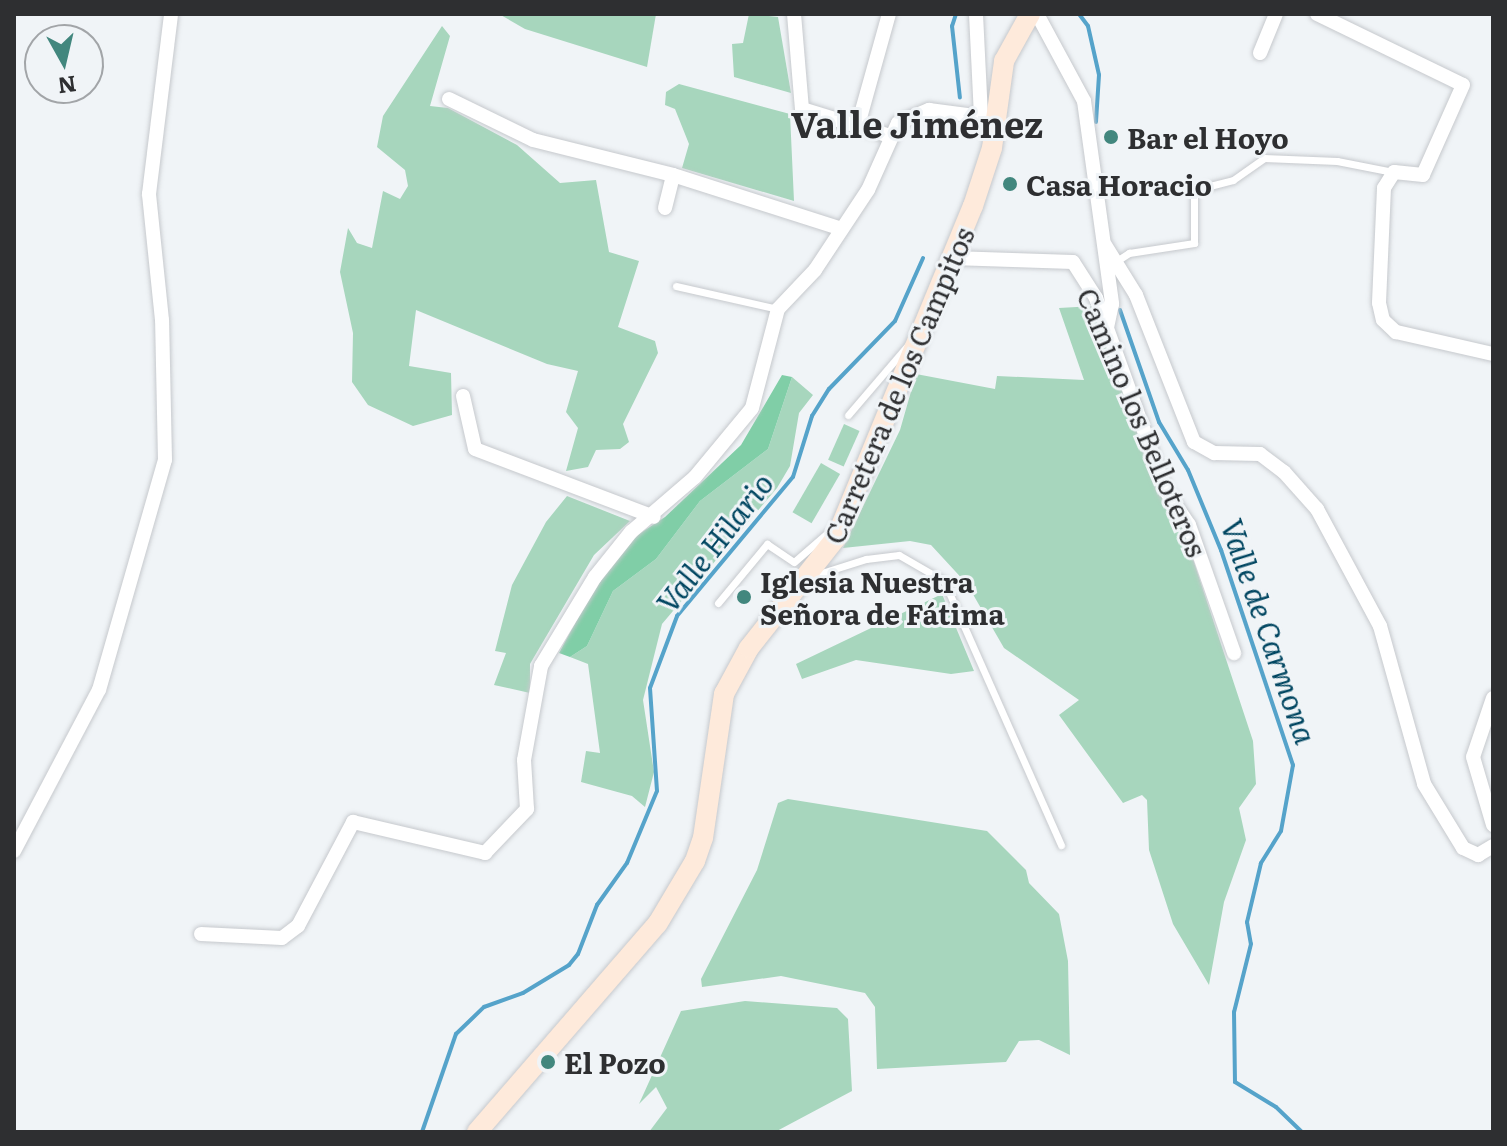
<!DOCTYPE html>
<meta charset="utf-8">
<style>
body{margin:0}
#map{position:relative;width:1507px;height:1146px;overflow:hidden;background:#f0f4f7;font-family:Literata,serif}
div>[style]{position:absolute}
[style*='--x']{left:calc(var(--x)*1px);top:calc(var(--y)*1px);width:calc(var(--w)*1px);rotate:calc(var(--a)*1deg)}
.green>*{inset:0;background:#a7d6bd;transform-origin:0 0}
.forest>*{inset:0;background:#80cea7}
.stream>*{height:4px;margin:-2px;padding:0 2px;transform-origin:2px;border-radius:2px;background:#55a3ca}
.roads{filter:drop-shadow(0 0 2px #c6c9cd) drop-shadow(0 0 2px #c6c9cd)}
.lane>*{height:7px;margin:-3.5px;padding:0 3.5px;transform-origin:3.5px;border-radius:3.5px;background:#fff}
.street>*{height:14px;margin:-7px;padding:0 7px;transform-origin:7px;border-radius:7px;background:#fff}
.secondary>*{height:20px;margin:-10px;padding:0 10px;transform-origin:10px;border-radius:10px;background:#feeadb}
.dots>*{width:22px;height:22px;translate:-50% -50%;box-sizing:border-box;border:4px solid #f0f4f7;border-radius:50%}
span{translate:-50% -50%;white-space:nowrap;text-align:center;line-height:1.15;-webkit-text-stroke:6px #f0f4f7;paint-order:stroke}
.poi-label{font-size:28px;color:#2e2f31;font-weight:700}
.left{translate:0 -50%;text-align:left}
.street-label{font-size:28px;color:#2e2f31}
.water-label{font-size:30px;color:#014661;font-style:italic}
.district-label{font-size:36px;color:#2e2f31;font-weight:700}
.frame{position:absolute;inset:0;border:16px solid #2e2f31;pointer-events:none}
.north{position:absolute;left:24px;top:24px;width:80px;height:80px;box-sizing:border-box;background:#f0f4f7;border:2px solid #a2a5a8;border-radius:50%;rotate:172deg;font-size:22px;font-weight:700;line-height:32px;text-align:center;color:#2e2f31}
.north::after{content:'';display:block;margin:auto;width:28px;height:36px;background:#42877e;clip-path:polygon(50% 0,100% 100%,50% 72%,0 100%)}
</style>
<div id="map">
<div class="green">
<i style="clip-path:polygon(499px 14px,656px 14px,647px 67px,525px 29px)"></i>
<i style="clip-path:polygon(749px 14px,778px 17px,791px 93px,734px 77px,732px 44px,743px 43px)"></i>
<i style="clip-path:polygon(442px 26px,450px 36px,430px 106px,448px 108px,517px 145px,560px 183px,596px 180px,609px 252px,639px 261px,618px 327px,655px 341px,658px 353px,623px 424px,629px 442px,620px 449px,596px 450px,588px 467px,566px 471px,578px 428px,566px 412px,578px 371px,547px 364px,416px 310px,409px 366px,451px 373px,452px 415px,413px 426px,368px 405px,352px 382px,353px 333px,340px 272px,348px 228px,357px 243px,372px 248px,383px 191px,400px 199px,408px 186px,405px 170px,377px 147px,383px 116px)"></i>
<i style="clip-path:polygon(679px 84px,790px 114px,794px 201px,682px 168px,689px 144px,675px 109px,665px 105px,666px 92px)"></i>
<i style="clip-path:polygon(1094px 306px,1158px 491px,1184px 532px,1253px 741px,1256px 784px,1239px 808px,1246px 840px,1224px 902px,1209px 985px,1173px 924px,1149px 850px,1147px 800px,1142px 795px,1123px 803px,1059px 715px,1079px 700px,1004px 648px,967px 584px,931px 545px,910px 541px,843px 548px,900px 430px,916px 374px,995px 389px,997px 376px,1084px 380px,1059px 308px)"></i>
<i style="clip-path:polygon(792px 377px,813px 395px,799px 413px,790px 466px,777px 488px,662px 624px,643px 700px,654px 772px,645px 807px,632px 796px,581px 782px,586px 751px,600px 753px,588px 664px,570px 657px,587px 646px,613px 591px,656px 559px,700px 501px,768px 449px)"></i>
<i style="left:844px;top:424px;width:17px;height:39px;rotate:24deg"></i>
<i style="left:821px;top:463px;width:22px;height:57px;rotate:30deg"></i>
<i style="clip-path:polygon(567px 496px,630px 521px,594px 555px,530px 664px,530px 693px,494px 685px,506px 653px,495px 651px,512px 585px,546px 522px)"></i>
<i style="clip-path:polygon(942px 594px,974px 671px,951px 674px,856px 660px,802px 679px,796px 664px)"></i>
<i style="clip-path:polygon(788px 799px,987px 831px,1026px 870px,1029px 883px,1059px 914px,1068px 961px,1070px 1055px,1039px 1040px,1019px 1041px,1006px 1062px,877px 1069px,875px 1007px,865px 993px,781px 976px,702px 987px,701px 979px,757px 870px,778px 803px)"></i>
<i style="clip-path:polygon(745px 1001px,837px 1008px,848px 1019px,852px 1091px,775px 1132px,649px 1132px,667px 1108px,656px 1087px,639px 1104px,681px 1011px)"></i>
</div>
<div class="forest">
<i style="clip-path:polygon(782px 375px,792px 377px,768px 449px,700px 501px,656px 559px,613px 591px,587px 646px,570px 657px,559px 653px,598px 581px,636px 536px,665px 517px,741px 445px)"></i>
</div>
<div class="stream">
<i style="--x:956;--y:14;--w:13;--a:108"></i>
<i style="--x:952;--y:26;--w:72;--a:83.7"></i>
<i style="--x:1079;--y:14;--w:15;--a:53"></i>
<i style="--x:1088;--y:26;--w:50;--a:77.3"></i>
<i style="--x:1099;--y:75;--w:47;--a:93.7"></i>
<i style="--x:1120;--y:310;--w:119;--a:70.8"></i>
<i style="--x:1159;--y:422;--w:56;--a:58.9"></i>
<i style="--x:1188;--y:470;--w:87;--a:67.6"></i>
<i style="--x:1221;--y:550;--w:227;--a:71.5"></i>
<i style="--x:1293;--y:765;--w:67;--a:100.3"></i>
<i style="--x:1281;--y:831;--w:38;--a:122"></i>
<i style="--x:1261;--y:863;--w:61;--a:103.3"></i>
<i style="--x:1247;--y:922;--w:22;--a:80"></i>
<i style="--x:1251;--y:944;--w:70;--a:104"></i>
<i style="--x:1234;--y:1012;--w:70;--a:89.2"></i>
<i style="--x:1235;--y:1082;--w:48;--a:31.4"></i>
<i style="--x:1276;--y:1107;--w:36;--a:44"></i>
<i style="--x:422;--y:1132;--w:104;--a:-70.9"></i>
<i style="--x:456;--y:1034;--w:39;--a:-44"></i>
<i style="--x:484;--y:1007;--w:41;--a:-19.7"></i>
<i style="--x:523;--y:993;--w:54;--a:-31.3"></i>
<i style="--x:569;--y:965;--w:14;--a:-51"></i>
<i style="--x:578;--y:954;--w:53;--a:-68.8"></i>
<i style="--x:597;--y:905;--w:52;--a:-54.5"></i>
<i style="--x:627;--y:863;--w:78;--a:-67.4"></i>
<i style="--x:657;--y:791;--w:103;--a:-93.9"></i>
<i style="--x:650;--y:688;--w:77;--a:-69.4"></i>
<i style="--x:677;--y:616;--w:181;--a:-50.2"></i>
<i style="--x:793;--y:477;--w:64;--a:-72.7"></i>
<i style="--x:812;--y:416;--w:32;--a:-58"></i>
<i style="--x:829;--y:389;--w:95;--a:-45.9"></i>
<i style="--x:895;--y:321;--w:69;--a:-66"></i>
</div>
<div class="roads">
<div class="lane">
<i style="--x:1115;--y:262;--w:17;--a:-33"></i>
<i style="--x:1129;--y:253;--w:66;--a:-8.7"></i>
<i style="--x:1194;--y:243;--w:53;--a:-90"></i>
<i style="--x:1194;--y:190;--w:40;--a:-14.4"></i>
<i style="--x:1233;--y:180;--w:38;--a:-35"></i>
<i style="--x:1264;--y:158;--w:73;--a:2.4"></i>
<i style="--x:1337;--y:161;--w:57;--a:11.1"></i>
<i style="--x:676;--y:286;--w:105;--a:12.7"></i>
<i style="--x:848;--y:415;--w:92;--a:-49.4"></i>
<i style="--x:809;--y:577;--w:60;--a:-17.5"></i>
<i style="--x:866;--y:559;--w:33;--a:-7"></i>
<i style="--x:899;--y:555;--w:52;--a:30"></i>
<i style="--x:944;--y:581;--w:289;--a:66.1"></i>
<i style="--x:718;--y:603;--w:77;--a:-50.3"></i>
<i style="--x:767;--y:544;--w:32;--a:34"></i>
<i style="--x:794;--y:562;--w:50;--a:-41"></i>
</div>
<div class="street">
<i style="--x:794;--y:14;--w:95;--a:85.2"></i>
<i style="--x:802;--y:109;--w:92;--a:17.1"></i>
<i style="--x:976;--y:14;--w:102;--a:87.2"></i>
<i style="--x:1037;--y:14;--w:99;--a:61.6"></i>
<i style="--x:1084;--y:101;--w:205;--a:82.1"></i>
<i style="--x:1112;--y:304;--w:24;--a:102"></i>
<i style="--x:1317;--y:14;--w:162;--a:25.9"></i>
<i style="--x:1463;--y:85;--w:98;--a:114"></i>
<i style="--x:1423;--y:175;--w:29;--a:-174"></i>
<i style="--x:1394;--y:172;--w:19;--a:122"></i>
<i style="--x:1384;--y:188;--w:115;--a:92.5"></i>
<i style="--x:1379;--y:303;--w:17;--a:77"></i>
<i style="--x:1383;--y:320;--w:18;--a:43"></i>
<i style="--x:1396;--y:332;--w:99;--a:12.8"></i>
<i style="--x:1260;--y:53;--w:42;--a:-67.7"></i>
<i style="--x:449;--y:99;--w:93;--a:26"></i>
<i style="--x:533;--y:140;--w:144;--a:14"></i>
<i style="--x:673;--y:175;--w:177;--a:17.7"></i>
<i style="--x:858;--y:125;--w:115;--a:-74.4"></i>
<i style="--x:665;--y:208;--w:34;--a:-76"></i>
<i style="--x:1105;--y:245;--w:59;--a:58.2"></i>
<i style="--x:1136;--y:295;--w:158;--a:68.5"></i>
<i style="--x:1194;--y:442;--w:23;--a:29"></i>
<i style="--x:1214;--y:453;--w:46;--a:1.2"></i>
<i style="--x:1260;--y:454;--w:30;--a:37"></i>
<i style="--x:1284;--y:472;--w:50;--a:48.3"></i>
<i style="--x:1317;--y:509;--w:133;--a:61.7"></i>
<i style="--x:1380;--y:626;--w:164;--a:74.4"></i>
<i style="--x:1424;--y:784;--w:75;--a:58.6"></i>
<i style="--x:1463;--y:848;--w:17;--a:25"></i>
<i style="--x:1478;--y:855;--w:17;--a:-31"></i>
<i style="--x:952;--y:258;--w:121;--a:1.9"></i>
<i style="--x:1073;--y:262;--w:43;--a:57.4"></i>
<i style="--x:1096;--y:298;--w:205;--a:70.1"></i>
<i style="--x:1166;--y:491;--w:41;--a:55.9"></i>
<i style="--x:1189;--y:525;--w:136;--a:70.6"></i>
<i style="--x:463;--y:396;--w:54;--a:77.2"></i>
<i style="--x:475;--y:449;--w:191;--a:20.8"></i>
<i style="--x:1493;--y:698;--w:62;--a:108.7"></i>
<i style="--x:1473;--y:757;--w:71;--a:73.6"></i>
<i style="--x:14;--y:851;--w:182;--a:-62.2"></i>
<i style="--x:99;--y:690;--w:239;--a:-74"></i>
<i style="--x:165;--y:460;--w:140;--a:-91.2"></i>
<i style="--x:162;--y:320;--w:127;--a:-95.9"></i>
<i style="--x:149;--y:194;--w:181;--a:-83"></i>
<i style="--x:201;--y:934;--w:81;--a:2.8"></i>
<i style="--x:282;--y:938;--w:20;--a:-37"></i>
<i style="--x:298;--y:926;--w:118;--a:-62.1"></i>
<i style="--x:353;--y:822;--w:136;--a:13.2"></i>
<i style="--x:485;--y:853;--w:61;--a:-46.3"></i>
<i style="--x:527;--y:809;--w:49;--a:-93.5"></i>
<i style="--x:524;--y:760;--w:96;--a:-79.7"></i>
<i style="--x:541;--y:666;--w:104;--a:-58.8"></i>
<i style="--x:595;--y:577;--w:58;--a:-51.3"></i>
<i style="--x:631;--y:532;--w:84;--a:-40.7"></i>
<i style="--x:695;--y:477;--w:89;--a:-50.4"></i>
<i style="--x:752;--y:408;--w:102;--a:-75.3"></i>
<i style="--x:778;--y:309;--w:54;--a:-46.5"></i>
<i style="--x:815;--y:270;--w:96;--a:-56.5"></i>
<i style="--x:868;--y:190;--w:73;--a:-65.9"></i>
<i style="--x:898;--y:123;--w:34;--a:-23"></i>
<i style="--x:929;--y:110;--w:69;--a:7.5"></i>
</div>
<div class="secondary">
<i style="--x:477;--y:1132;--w:276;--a:-49.1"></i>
<i style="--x:658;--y:923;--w:72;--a:-59.2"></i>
<i style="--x:695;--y:861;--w:24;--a:-71"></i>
<i style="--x:703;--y:838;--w:146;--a:-81.7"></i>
<i style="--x:724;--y:694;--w:52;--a:-61.5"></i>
<i style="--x:749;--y:648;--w:140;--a:-51.7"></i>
<i style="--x:836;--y:538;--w:359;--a:-67.6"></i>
<i style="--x:973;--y:206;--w:61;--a:-71.9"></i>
<i style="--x:992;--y:148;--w:88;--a:-82.1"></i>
<i style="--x:1004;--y:61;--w:54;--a:-61"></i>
</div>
</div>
<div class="dots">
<i style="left:1111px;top:137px;background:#42877e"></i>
<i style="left:1010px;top:184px;background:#42877e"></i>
<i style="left:744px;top:597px;background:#42877e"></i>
<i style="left:548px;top:1062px;background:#42877e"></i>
</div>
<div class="poi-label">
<span class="left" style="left:1127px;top:137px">Bar el Hoyo</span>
<span class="left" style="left:1026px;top:184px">Casa Horacio</span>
<span class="left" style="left:760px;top:597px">Iglesia Nuestra<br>Señora de Fátima</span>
<span class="left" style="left:564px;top:1062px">El Pozo</span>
</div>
<div class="street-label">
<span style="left:898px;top:385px;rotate:-67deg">Carretera de los Campitos</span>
<span style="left:1143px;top:422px;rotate:67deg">Camino los Belloteros</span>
</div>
<div class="water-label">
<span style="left:714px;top:542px;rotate:-52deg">Valle Hilario</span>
<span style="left:1270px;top:631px;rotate:71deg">Valle de Carmona</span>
</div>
<div class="district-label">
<span style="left:917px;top:123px">Valle Jiménez</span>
</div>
<div class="frame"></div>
<div class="north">N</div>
</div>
